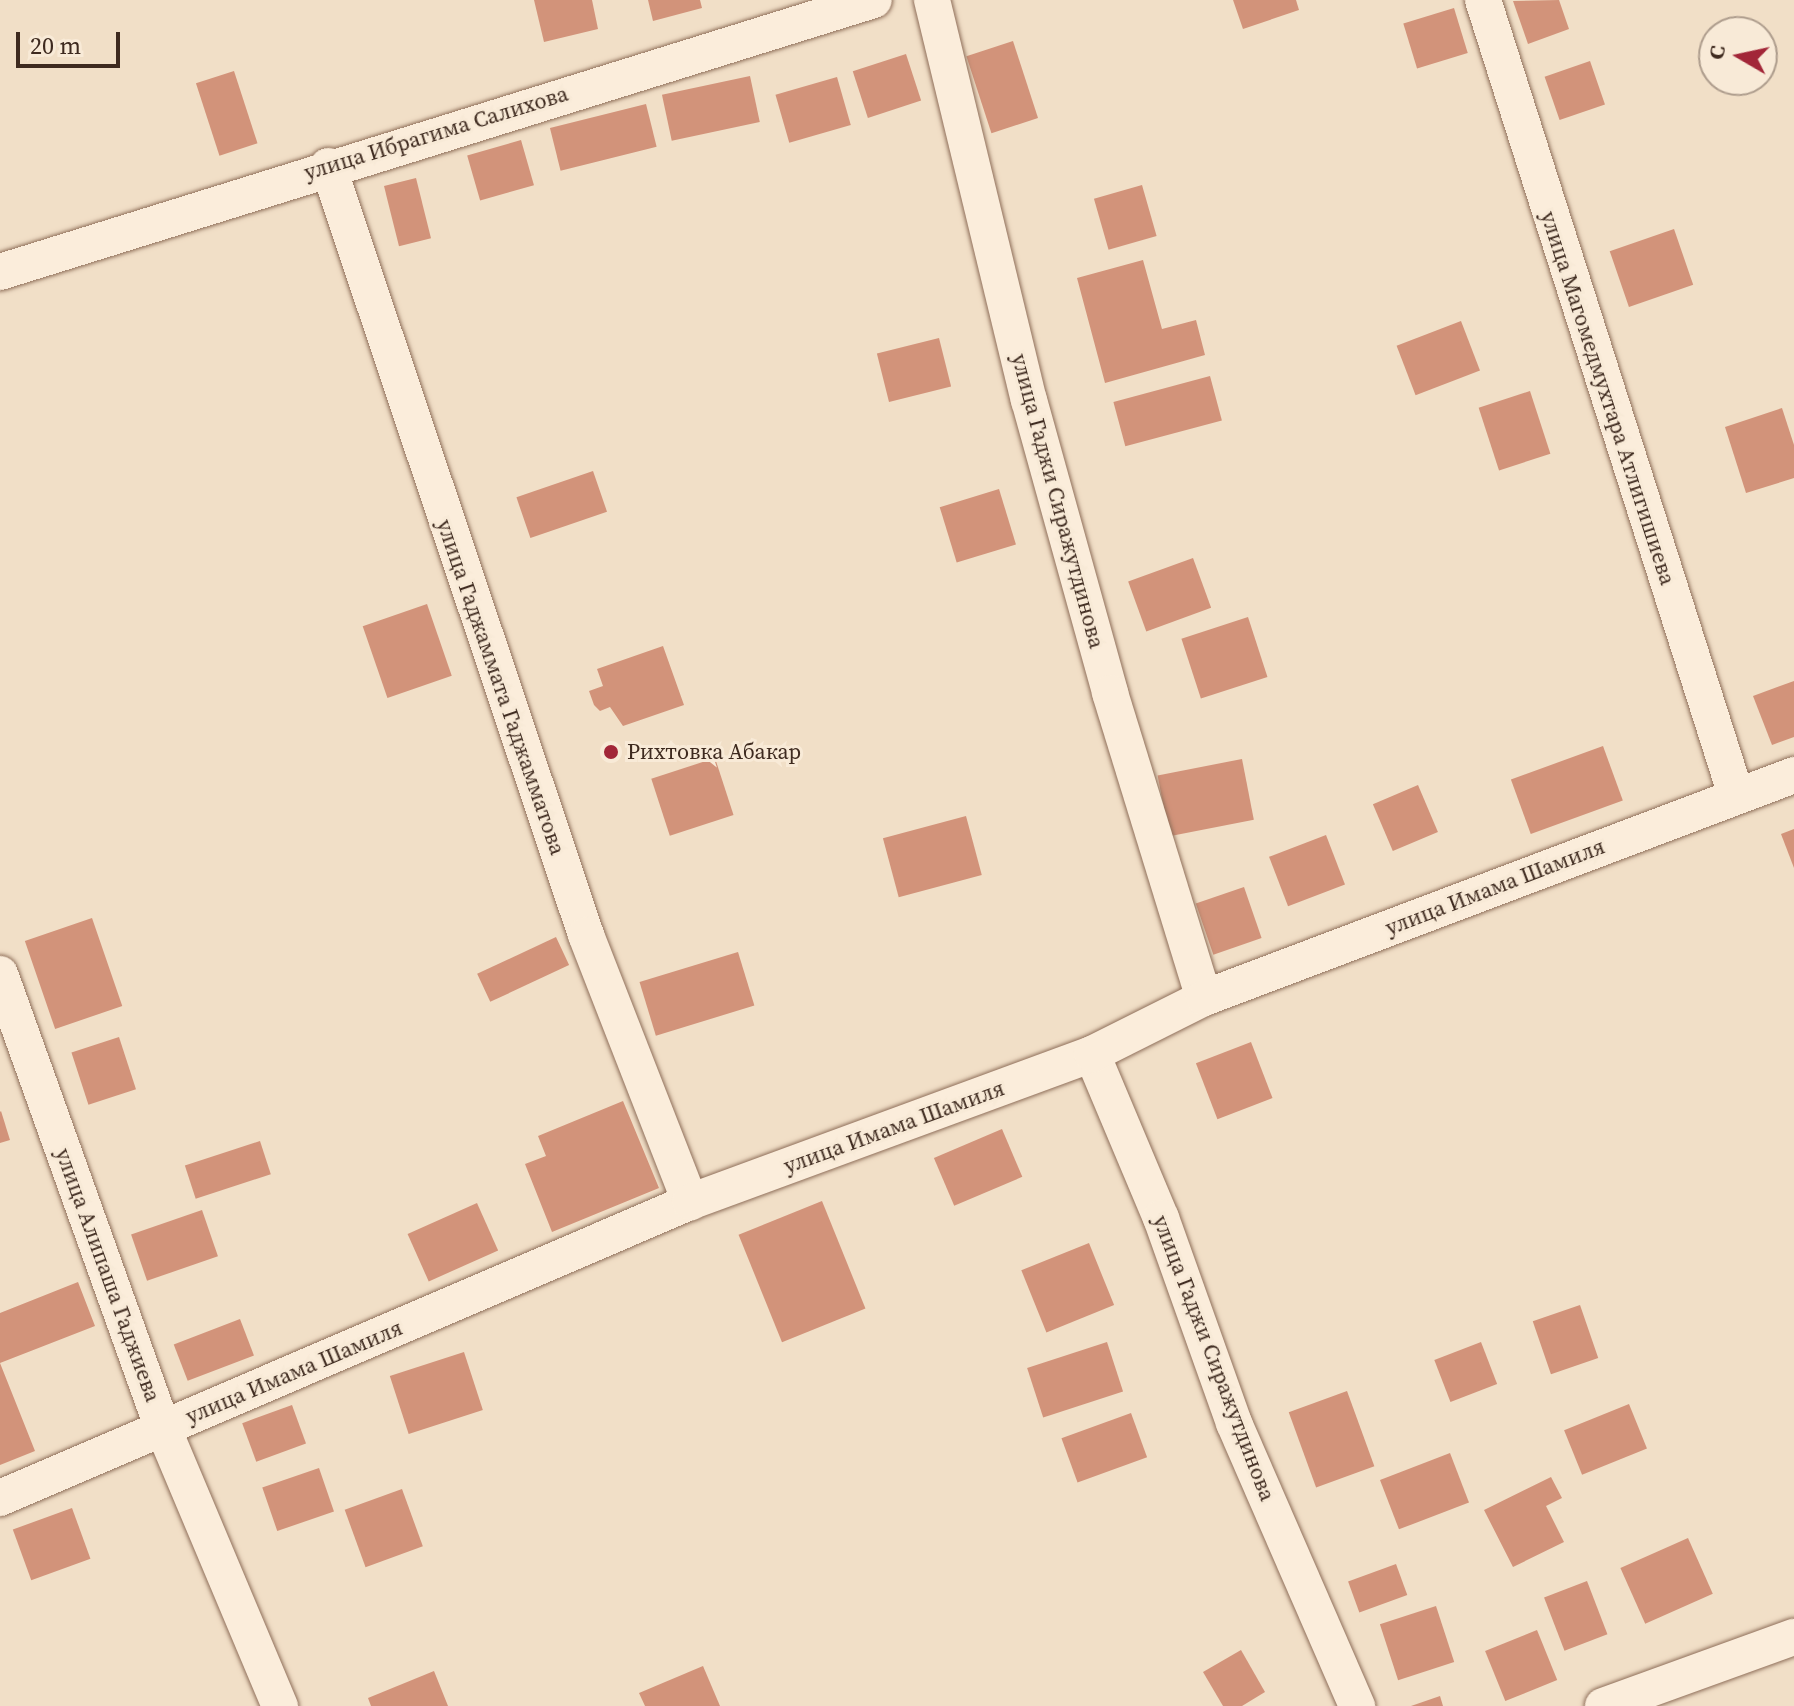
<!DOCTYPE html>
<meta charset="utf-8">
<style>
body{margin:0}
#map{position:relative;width:1794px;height:1706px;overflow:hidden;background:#f1dfc7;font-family:"Source Serif 4",serif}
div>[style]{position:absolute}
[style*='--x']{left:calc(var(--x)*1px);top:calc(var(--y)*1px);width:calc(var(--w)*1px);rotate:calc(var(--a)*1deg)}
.building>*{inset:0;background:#d2937a;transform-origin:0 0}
.roads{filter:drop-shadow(0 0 2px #8f6f5a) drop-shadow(0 0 2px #8f6f5a)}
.street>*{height:36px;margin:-18px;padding:0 18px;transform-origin:18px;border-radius:18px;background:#fbeddb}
.dots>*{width:22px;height:22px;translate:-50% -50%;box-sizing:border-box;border:4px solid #f8ead7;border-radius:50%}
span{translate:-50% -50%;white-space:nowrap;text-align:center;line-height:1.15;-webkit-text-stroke:6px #f8ead7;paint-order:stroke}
.street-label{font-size:22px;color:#3e2a1f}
.poi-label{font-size:22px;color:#3e2a1f}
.left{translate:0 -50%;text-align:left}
.north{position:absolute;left:1698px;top:16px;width:80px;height:80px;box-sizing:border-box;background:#f8ead7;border:2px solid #ae9d8d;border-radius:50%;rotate:279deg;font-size:22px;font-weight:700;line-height:32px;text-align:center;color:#3e2a1f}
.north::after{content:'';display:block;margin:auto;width:28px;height:36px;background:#a22638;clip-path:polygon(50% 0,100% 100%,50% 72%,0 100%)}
.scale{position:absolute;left:16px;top:32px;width:104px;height:36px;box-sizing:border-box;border:4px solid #3e2a1f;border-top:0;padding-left:10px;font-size:24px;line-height:28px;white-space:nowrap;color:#3e2a1f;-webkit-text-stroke:6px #f8ead7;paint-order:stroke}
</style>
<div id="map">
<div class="building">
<i style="clip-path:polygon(534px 0,592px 0,598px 29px,544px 42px)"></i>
<i style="clip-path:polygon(648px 0,700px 0,702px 8px,653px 21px)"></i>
<i style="clip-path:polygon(1233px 0,1296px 0,1299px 10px,1243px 29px)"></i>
<i style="clip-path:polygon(1559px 0,1569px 29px,1528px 44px,1513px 1px)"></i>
<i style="left:1454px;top:8px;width:47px;height:53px;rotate:73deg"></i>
<i style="left:1013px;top:41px;width:81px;height:49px;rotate:72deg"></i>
<i style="left:906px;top:54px;width:49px;height:56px;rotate:72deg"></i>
<i style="left:1590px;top:61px;width:46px;height:48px;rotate:71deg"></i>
<i style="left:234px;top:71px;width:76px;height:40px;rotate:72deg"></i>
<i style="left:750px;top:76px;width:47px;height:90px;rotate:78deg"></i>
<i style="left:837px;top:77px;width:50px;height:64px;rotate:74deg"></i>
<i style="left:646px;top:104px;width:44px;height:99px;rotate:76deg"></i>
<i style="left:521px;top:140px;width:47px;height:56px;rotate:74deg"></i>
<i style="left:416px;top:178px;width:62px;height:33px;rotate:76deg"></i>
<i style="left:1142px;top:185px;width:53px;height:50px;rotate:74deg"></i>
<i style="left:1674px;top:229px;width:59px;height:68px;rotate:71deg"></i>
<i style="clip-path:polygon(1143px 260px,1162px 329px,1196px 320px,1205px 355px,1105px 383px,1077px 278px)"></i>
<i style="left:1461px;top:321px;width:53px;height:69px;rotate:69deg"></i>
<i style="left:939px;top:338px;width:50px;height:64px;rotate:76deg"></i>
<i style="left:1210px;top:376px;width:46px;height:100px;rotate:75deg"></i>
<i style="left:1530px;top:391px;width:66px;height:54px;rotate:72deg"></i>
<i style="clip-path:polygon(1782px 408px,1794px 445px,1794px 478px,1746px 493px,1725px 427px)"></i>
<i style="left:593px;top:471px;width:43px;height:81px;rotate:71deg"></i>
<i style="left:999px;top:489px;width:58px;height:62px;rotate:73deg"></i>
<i style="left:1193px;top:558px;width:53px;height:69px;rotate:70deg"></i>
<i style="left:427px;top:604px;width:76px;height:68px;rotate:71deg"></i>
<i style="left:1248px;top:617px;width:63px;height:70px;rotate:72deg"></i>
<i style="clip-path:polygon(663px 646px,684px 705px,623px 726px,610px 707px,600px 711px,594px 705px,589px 691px,603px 686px,597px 669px)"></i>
<i style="clip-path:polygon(1794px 681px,1794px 737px,1772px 745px,1753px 696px)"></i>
<i style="left:1603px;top:746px;width:58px;height:98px;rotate:70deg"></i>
<i style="left:715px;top:758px;width:60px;height:67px;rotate:72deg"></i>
<i style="left:1242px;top:759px;width:62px;height:86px;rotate:79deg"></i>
<i style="left:1418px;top:785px;width:51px;height:49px;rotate:67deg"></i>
<i style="left:966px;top:816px;width:61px;height:86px;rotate:75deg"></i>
<i style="clip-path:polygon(1794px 829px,1794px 868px,1781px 834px)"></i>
<i style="left:1326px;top:835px;width:53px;height:61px;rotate:69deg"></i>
<i style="left:1244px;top:887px;width:54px;height:51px;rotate:71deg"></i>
<i style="left:92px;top:918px;width:93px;height:71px;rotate:71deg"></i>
<i style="left:556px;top:937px;width:31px;height:87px;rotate:65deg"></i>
<i style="left:738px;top:952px;width:56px;height:103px;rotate:73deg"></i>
<i style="left:119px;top:1037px;width:55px;height:50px;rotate:72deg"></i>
<i style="left:1251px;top:1042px;width:60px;height:59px;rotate:69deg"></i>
<i style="clip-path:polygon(623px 1101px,659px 1188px,552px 1232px,525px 1164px,546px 1156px,538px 1136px)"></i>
<i style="clip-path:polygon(1px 1111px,10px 1140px,0 1143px,0 1112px)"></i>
<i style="left:1002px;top:1129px;width:52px;height:74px;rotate:67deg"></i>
<i style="left:260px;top:1141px;width:35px;height:79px;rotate:72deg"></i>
<i style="left:822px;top:1201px;width:116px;height:90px;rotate:68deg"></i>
<i style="left:477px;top:1203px;width:52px;height:76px;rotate:66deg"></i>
<i style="left:202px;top:1210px;width:49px;height:75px;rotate:71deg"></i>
<i style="left:1089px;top:1243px;width:67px;height:73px;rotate:68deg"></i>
<i style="clip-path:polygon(78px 1282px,95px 1326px,0 1363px,35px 1451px,0 1465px,0 1313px)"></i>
<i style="left:1580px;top:1305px;width:56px;height:50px;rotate:71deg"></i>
<i style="left:240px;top:1319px;width:39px;height:71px;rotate:69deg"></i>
<i style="left:1107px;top:1342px;width:52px;height:84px;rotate:72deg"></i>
<i style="left:1481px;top:1342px;width:45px;height:50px;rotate:69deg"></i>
<i style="left:464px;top:1352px;width:61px;height:78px;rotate:72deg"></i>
<i style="left:1347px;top:1391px;width:80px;height:62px;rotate:70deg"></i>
<i style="left:1629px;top:1404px;width:48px;height:70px;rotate:68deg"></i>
<i style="left:292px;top:1405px;width:41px;height:53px;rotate:70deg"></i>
<i style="left:1131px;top:1413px;width:47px;height:74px;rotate:70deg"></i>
<i style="left:1450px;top:1453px;width:53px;height:75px;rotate:69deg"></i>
<i style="left:319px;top:1468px;width:46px;height:60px;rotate:71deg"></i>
<i style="clip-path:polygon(1551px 1477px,1562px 1498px,1546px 1506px,1564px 1542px,1513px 1567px,1484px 1510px)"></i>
<i style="left:402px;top:1489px;width:61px;height:61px;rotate:70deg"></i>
<i style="left:72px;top:1508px;width:54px;height:63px;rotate:70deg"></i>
<i style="left:1688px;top:1538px;width:61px;height:74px;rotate:66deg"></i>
<i style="left:1396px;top:1564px;width:33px;height:51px;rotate:70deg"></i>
<i style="left:1587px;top:1581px;width:57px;height:46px;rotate:69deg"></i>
<i style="left:1436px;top:1606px;width:59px;height:59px;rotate:72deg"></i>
<i style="left:1537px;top:1630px;width:54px;height:56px;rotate:68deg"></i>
<i style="clip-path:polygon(1241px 1650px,1265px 1692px,1242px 1706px,1223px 1706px,1203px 1672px)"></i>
<i style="clip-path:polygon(703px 1666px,720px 1706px,645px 1706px,639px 1693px)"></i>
<i style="clip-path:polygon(434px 1671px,448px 1706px,371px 1706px,368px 1698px)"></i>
<i style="clip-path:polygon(1440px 1696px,1443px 1706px,1411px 1706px)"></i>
</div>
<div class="roads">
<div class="street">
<i style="--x:932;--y:0;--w:412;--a:76.4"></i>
<i style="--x:1029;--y:400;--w:304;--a:74.5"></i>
<i style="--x:1110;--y:693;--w:319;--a:72.9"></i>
<i style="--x:1483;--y:0;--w:834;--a:72.35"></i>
<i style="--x:328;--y:166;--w:811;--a:71.45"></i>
<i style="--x:586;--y:935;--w:287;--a:68.7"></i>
<i style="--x:0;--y:272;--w:915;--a:-17.29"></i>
<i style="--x:0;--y:974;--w:482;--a:70.3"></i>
<i style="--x:163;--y:1428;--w:302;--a:67.2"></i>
<i style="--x:1092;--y:1054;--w:178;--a:67.2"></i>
<i style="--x:1161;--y:1218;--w:218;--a:70.4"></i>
<i style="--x:1234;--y:1423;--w:309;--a:66.5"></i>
<i style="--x:0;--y:1498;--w:751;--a:-23.22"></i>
<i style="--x:690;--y:1202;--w:428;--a:-20.2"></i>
<i style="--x:1092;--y:1054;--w:125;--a:-26.6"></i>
<i style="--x:1204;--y:998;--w:631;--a:-20.7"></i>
<i style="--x:1603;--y:1706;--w:203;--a:-19.9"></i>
</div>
</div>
<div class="dots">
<i style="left:611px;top:752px;background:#a22638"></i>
</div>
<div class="street-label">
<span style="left:436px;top:133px;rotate:-17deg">улица Ибрагима Салихова</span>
<span style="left:1608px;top:398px;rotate:72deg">улица Магомедмухтара Атлигишиева</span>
<span style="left:1058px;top:501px;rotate:75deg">улица Гаджи Сиражутдинова</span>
<span style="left:501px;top:687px;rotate:71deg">улица Гаджаммата Гаджамматова</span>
<span style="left:1495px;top:887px;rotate:-21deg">улица Имама Шамиля</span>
<span style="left:894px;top:1127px;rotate:-20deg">улица Имама Шамиля</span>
<span style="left:108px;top:1275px;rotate:70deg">улица Алипаша Гаджиева</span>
<span style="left:1214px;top:1358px;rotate:69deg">улица Гаджи Сиражутдинова</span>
<span style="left:294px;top:1372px;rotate:-23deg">улица Имама Шамиля</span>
</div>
<div class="poi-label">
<span class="left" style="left:627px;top:752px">Рихтовка Абакар</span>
</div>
<div class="north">С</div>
<div class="scale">20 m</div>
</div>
